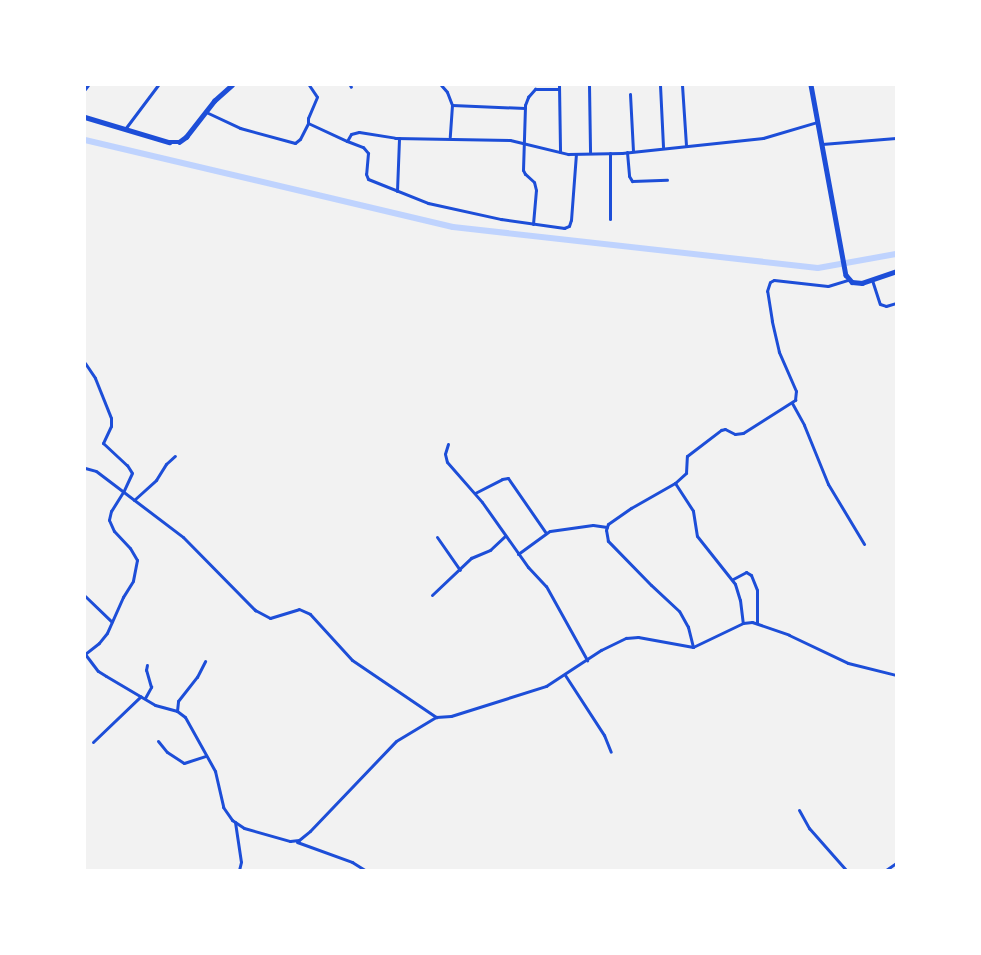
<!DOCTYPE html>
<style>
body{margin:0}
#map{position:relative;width:981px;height:955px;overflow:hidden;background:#f2f2f2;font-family:Cabin,sans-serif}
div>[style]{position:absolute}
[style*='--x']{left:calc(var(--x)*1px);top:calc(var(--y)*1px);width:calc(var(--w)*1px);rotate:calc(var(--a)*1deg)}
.canal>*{height:6px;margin:-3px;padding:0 3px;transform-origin:3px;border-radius:3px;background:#bfd3fe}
.minor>*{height:3px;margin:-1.5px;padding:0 1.5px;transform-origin:1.5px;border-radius:1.5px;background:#1d4ed8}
.tertiary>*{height:4.5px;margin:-2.25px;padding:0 2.25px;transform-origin:2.25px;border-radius:2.25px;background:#1d4ed8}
span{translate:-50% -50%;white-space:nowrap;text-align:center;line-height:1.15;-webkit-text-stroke:5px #fff;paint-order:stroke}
.frame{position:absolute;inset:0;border:86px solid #fff;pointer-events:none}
</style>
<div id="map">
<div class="canal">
<i style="--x:85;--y:140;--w:378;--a:13.3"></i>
<i style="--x:453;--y:227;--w:367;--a:6.4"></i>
<i style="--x:818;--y:268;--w:79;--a:-10.2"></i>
</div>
<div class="minor">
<i style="--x:309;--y:85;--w:14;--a:56"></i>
<i style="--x:317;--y:97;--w:23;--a:113"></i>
<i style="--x:308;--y:118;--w:5;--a:90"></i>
<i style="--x:308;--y:123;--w:43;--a:24.8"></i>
<i style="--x:347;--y:141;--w:8;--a:-60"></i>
<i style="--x:351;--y:134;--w:8;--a:-14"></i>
<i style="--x:359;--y:132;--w:36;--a:9"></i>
<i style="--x:395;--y:138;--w:115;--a:1"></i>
<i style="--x:510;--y:140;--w:60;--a:13.6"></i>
<i style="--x:568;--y:154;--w:54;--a:-1.1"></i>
<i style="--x:622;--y:153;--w:142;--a:-6.1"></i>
<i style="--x:763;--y:138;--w:56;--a:-16.5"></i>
<i style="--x:350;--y:85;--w:2;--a:63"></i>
<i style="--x:441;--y:85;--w:9;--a:49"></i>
<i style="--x:447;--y:92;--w:14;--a:69"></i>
<i style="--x:452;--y:105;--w:32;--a:94"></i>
<i style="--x:559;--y:85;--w:67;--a:89.1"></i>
<i style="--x:589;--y:85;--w:67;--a:89.1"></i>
<i style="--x:660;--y:85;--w:62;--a:87.2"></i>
<i style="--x:682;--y:85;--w:60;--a:86.2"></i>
<i style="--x:85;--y:89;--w:5;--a:-53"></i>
<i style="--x:630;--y:94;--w:57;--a:87"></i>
<i style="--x:452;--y:105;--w:73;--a:2.4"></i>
<i style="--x:206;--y:112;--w:38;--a:25"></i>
<i style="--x:240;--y:128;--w:57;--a:15.3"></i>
<i style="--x:295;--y:143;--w:6;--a:-39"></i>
<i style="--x:300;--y:139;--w:18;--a:-63"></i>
<i style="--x:125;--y:129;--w:55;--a:-53.1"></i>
<i style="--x:347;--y:141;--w:17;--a:21"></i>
<i style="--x:363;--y:147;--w:8;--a:50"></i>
<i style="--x:368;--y:153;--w:21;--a:95"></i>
<i style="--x:366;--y:174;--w:5;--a:68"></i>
<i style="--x:368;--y:179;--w:65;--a:21.8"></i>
<i style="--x:428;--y:203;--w:75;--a:12.4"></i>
<i style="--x:501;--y:219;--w:64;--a:8.1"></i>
<i style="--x:564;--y:228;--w:5;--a:-22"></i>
<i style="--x:569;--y:226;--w:6;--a:-72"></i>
<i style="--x:571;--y:220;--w:66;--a:-85.7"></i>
<i style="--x:822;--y:144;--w:74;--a:-4.6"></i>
<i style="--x:627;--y:152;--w:24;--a:85"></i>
<i style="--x:629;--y:176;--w:6;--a:59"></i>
<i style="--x:632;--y:181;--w:35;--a:-2"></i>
<i style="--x:610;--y:153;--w:66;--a:90"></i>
<i style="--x:397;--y:191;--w:53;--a:-87.8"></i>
<i style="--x:533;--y:224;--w:34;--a:-85"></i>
<i style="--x:536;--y:190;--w:8;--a:-104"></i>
<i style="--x:534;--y:182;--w:12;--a:-138"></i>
<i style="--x:525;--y:174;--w:4;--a:-117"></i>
<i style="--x:523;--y:170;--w:65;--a:-88.2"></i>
<i style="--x:525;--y:105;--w:9;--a:-69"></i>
<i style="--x:528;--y:97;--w:11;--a:-49"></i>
<i style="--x:535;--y:89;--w:24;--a:0"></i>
<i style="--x:872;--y:280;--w:25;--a:72"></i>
<i style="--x:880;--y:304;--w:6;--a:18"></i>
<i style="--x:886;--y:306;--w:10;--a:-17"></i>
<i style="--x:85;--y:363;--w:18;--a:56"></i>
<i style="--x:95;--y:378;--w:43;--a:68.2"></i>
<i style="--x:111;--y:418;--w:8;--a:90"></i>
<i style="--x:111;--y:426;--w:19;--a:115"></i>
<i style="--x:103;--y:443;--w:33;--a:43"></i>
<i style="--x:127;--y:465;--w:9;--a:58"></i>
<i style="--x:132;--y:473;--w:21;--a:115"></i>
<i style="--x:123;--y:492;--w:22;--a:122"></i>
<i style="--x:111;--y:511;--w:9;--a:103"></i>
<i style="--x:109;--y:520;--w:12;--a:66"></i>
<i style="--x:114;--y:531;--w:23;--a:47"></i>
<i style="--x:130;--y:548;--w:14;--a:60"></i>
<i style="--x:137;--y:560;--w:21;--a:101"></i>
<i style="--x:133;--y:581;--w:19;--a:122"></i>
<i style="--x:123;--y:597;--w:39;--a:114"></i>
<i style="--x:107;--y:633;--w:13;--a:129"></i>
<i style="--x:99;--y:643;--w:18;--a:142"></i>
<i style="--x:792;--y:403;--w:25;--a:61"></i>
<i style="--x:804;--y:425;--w:64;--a:67.9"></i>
<i style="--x:828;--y:484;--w:70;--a:59"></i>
<i style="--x:448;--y:444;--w:10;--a:107"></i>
<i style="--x:445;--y:454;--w:8;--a:76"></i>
<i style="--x:447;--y:462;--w:53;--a:48.8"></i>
<i style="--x:482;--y:502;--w:80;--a:54.7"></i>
<i style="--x:528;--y:567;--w:26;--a:47"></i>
<i style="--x:546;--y:586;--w:85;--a:61"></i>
<i style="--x:85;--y:468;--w:11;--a:15"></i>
<i style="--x:96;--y:471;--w:109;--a:37.2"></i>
<i style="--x:183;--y:537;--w:103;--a:45.4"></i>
<i style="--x:255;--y:610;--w:17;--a:28"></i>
<i style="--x:270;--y:618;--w:30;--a:-17"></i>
<i style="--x:299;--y:609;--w:12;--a:24"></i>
<i style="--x:310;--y:614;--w:62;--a:47.6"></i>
<i style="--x:352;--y:660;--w:102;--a:34.2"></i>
<i style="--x:436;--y:717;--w:15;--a:-4"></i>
<i style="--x:451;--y:716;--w:100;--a:-17.5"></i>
<i style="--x:546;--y:686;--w:66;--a:-33.2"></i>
<i style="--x:601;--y:650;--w:28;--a:-26"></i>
<i style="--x:626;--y:638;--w:12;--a:-5"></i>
<i style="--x:638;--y:637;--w:56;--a:10.3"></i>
<i style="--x:693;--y:647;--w:55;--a:-25.6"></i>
<i style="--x:743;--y:623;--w:9;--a:-6"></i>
<i style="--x:752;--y:622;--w:39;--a:19"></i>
<i style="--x:789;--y:635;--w:65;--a:25.4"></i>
<i style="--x:848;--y:663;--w:49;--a:14"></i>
<i style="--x:675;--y:483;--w:33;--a:57"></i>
<i style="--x:693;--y:511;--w:25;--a:81"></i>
<i style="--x:697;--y:536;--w:61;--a:51.6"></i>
<i style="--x:735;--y:584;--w:17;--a:73"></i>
<i style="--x:740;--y:600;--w:23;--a:83"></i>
<i style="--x:475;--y:493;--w:30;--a:-27"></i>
<i style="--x:502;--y:479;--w:6;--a:-9"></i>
<i style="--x:508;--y:478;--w:67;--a:55.4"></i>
<i style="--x:134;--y:500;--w:30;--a:-42"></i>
<i style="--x:156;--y:480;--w:19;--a:-58"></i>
<i style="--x:166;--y:464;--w:12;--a:-42"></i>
<i style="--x:437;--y:537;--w:40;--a:55.1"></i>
<i style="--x:518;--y:554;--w:39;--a:-36"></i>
<i style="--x:550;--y:531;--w:43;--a:-7.9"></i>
<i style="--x:593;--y:525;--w:14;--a:8"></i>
<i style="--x:733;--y:579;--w:15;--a:-28"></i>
<i style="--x:746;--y:572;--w:6;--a:31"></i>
<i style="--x:751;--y:575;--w:16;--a:68"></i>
<i style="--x:757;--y:590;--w:32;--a:90"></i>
<i style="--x:432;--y:595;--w:54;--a:-43.5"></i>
<i style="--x:471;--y:558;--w:21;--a:-23"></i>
<i style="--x:490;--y:550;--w:21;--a:-43"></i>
<i style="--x:85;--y:596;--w:37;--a:44"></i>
<i style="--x:693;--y:647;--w:21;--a:-104"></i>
<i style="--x:688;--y:627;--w:18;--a:-119"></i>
<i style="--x:679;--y:611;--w:38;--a:-137"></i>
<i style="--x:651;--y:585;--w:62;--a:-134.3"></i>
<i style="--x:608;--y:541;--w:11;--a:-100"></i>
<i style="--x:606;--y:530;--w:6;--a:-72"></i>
<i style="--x:608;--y:524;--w:28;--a:-35"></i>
<i style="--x:631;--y:508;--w:51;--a:-29.6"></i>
<i style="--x:675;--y:483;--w:15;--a:-42"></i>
<i style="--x:686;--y:473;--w:17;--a:-87"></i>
<i style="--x:687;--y:456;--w:43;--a:-37.4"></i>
<i style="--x:721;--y:430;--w:4;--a:-14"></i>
<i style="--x:725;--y:429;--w:11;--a:27"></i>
<i style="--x:735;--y:434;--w:8;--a:-7"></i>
<i style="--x:743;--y:433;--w:62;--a:-32.4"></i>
<i style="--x:795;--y:400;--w:9;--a:-84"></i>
<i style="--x:796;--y:391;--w:43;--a:-113.6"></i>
<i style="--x:779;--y:352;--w:32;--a:-103"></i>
<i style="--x:772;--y:321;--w:30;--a:-99"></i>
<i style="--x:767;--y:291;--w:9;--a:-72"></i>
<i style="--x:770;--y:282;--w:4;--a:-27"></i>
<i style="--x:774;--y:280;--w:54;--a:6.3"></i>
<i style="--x:828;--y:286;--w:21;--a:-17"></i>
<i style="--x:85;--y:654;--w:21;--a:53"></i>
<i style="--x:98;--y:671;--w:9;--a:32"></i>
<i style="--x:106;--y:676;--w:57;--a:30.6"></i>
<i style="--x:155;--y:705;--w:23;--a:15"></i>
<i style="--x:177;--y:711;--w:10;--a:37"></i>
<i style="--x:185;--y:717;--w:62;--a:60.9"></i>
<i style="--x:215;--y:771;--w:37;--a:77"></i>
<i style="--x:223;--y:807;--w:16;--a:55"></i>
<i style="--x:232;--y:820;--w:14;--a:34"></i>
<i style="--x:244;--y:828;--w:48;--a:15.8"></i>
<i style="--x:290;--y:841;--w:9;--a:-6"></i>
<i style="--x:299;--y:840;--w:14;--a:-39"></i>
<i style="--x:310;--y:831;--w:124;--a:-46.3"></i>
<i style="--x:396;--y:741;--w:47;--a:-31"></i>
<i style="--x:565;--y:675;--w:72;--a:57"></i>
<i style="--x:604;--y:735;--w:18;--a:68"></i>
<i style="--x:145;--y:698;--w:13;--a:-61"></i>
<i style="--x:151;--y:687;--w:18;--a:-106"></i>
<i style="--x:146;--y:670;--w:5;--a:-79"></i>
<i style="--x:177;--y:711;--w:10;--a:-84"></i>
<i style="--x:178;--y:701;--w:31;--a:-52"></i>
<i style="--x:197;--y:677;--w:18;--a:-63"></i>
<i style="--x:158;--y:741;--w:14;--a:51"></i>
<i style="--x:167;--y:752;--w:20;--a:33"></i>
<i style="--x:184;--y:763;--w:23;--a:-18"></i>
<i style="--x:93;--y:742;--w:66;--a:-43.8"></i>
<i style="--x:799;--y:810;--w:21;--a:61"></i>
<i style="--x:809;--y:828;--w:56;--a:48.6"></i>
<i style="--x:235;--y:822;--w:40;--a:81.5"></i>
<i style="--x:241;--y:862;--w:8;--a:104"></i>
<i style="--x:297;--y:842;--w:59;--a:20"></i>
<i style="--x:352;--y:862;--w:15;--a:32"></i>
<i style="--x:886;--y:870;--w:12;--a:-35"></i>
</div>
<div class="tertiary">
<i style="--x:811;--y:85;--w:193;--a:79.6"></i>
<i style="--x:846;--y:275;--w:9;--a:49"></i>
<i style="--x:852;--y:282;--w:10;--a:6"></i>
<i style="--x:862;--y:283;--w:36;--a:-19"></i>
<i style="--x:85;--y:117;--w:88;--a:16.6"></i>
<i style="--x:169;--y:142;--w:10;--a:0"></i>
<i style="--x:179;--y:142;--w:9;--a:-36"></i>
<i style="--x:186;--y:137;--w:46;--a:-52.1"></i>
<i style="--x:214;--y:101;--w:24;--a:-42"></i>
</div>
<div class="frame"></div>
</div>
